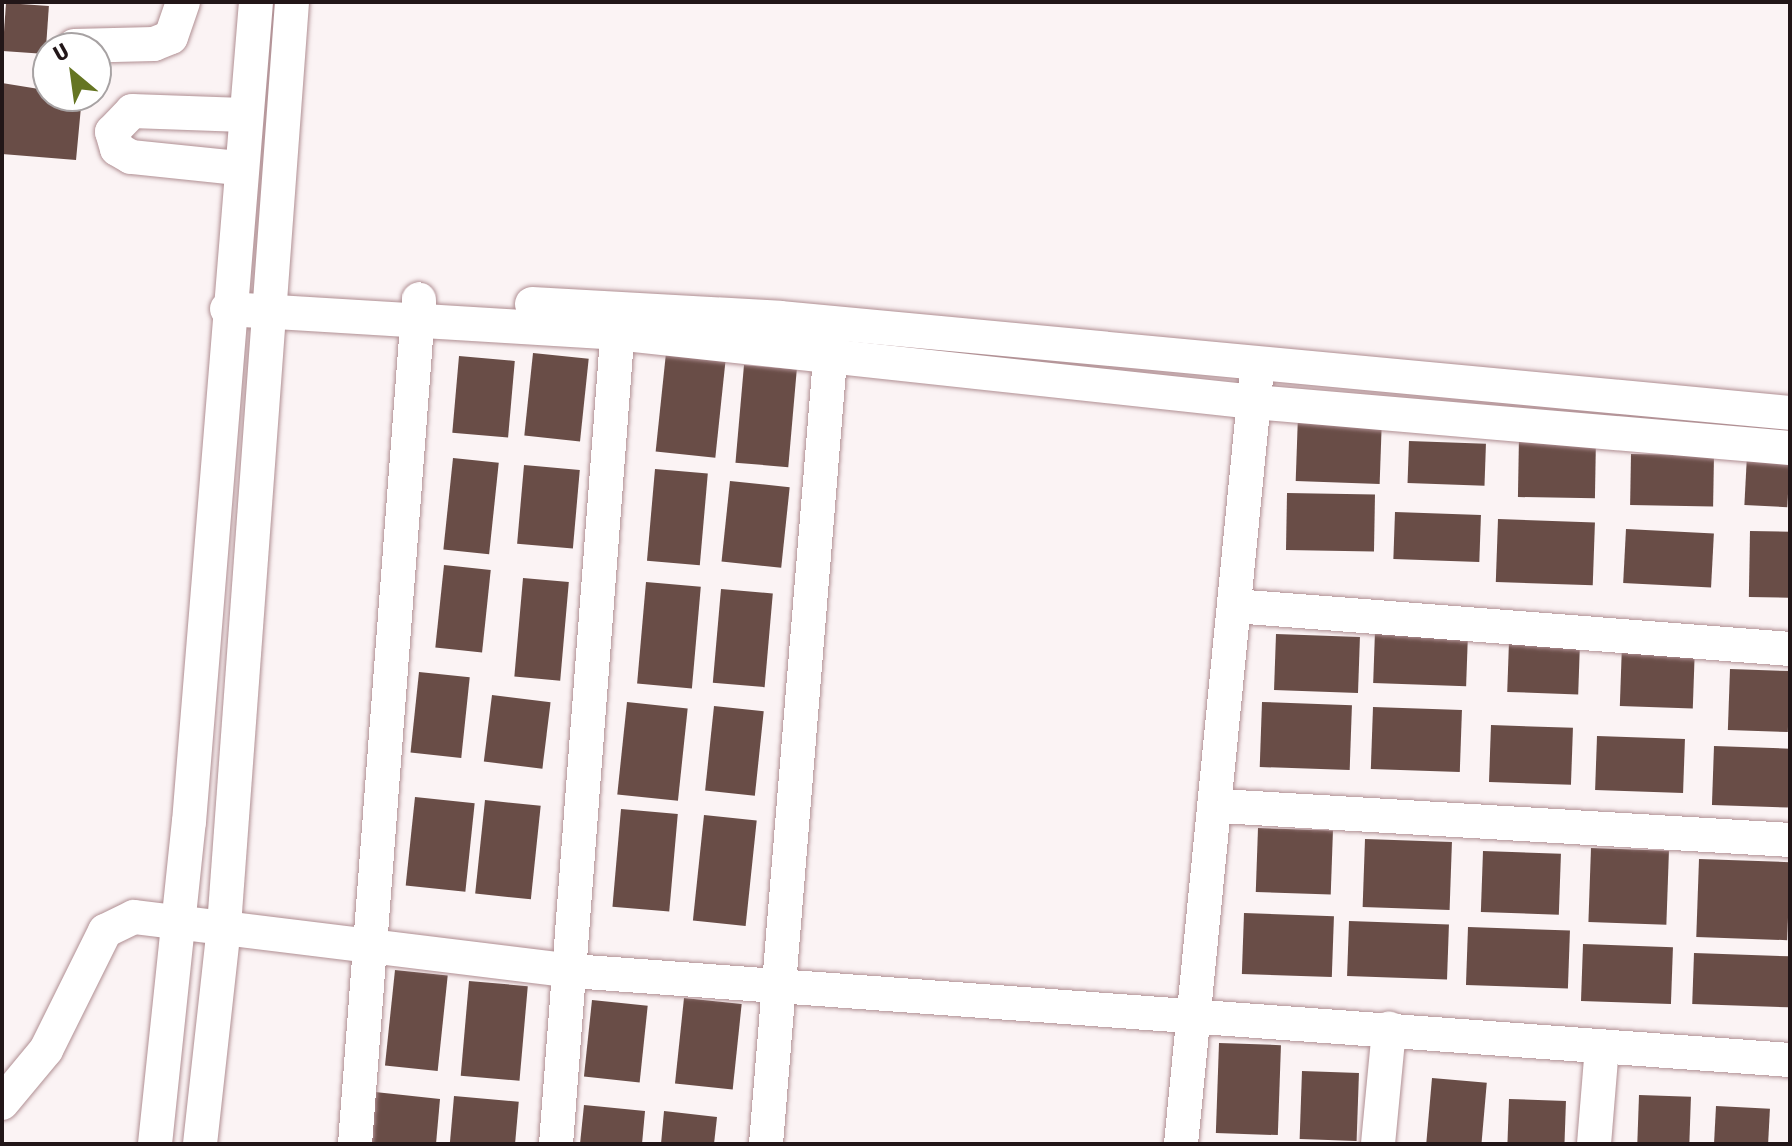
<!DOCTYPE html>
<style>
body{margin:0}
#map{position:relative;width:1792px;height:1146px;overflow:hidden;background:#fbf3f4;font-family:"Fira Sans Condensed",sans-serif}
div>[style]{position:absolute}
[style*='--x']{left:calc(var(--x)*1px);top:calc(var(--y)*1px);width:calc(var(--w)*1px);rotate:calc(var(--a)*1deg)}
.building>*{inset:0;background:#694d47;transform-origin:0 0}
.roads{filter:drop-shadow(0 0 2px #b08f93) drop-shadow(0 0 2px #b08f93)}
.minor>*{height:34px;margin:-17px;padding:0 17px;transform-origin:17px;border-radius:17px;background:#fff}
span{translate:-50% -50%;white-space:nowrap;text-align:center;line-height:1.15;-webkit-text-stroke:8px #fff;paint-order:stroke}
.frame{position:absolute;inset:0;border:4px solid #221618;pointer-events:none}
.north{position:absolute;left:32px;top:32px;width:80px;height:80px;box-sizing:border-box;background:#fff;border:2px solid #a7a2a3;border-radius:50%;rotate:331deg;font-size:22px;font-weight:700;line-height:32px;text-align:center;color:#221618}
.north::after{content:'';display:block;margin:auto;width:28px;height:36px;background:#657522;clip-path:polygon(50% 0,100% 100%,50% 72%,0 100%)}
</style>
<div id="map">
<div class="building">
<i style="left:6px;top:3px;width:43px;height:48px;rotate:4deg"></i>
<i style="clip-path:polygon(2px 83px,82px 96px,76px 160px,2px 154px)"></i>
<i style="left:533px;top:353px;width:56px;height:83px;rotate:6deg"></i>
<i style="left:666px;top:353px;width:60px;height:99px;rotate:6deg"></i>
<i style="left:459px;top:356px;width:56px;height:77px;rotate:5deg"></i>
<i style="left:744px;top:365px;width:53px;height:98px;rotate:5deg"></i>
<i style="left:1298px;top:415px;width:84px;height:66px;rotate:2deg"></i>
<i style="left:1519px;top:436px;width:77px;height:61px;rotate:1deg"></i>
<i style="left:1409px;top:441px;width:77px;height:42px;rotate:2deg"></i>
<i style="left:1631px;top:454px;width:83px;height:51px;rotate:1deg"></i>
<i style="left:1747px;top:455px;width:43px;height:50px;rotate:3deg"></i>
<i style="left:453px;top:458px;width:46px;height:92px;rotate:6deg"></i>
<i style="left:524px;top:465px;width:56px;height:79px;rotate:5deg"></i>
<i style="left:655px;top:469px;width:53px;height:92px;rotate:5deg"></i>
<i style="left:730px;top:481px;width:60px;height:81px;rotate:6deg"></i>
<i style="left:1287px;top:493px;width:88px;height:57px;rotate:1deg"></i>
<i style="left:1395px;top:512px;width:86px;height:47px;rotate:2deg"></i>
<i style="left:1498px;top:519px;width:97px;height:63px;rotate:2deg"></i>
<i style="left:1626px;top:529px;width:88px;height:54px;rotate:3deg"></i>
<i style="left:1750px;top:531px;width:40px;height:66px;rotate:1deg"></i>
<i style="left:444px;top:565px;width:47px;height:83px;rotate:6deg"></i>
<i style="left:523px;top:578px;width:46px;height:99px;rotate:5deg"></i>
<i style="left:646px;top:582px;width:55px;height:102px;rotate:5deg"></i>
<i style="left:721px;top:589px;width:52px;height:94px;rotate:5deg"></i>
<i style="left:1375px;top:631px;width:93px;height:52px;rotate:2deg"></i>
<i style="left:1276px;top:634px;width:84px;height:56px;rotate:2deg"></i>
<i style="left:1509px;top:641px;width:71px;height:51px;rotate:2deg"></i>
<i style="left:1622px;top:644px;width:73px;height:62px;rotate:2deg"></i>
<i style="left:1730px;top:669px;width:60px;height:61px;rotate:2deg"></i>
<i style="left:419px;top:672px;width:51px;height:81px;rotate:6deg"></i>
<i style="left:492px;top:695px;width:59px;height:67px;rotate:7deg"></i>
<i style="left:627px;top:702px;width:61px;height:93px;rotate:6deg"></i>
<i style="left:1262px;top:702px;width:90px;height:65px;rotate:2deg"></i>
<i style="left:714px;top:706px;width:50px;height:85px;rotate:6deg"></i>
<i style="left:1373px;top:707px;width:89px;height:62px;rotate:2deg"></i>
<i style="left:1491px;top:725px;width:82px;height:57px;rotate:2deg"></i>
<i style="left:1597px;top:736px;width:88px;height:54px;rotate:2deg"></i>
<i style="left:1714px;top:746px;width:76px;height:59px;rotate:2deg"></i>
<i style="left:415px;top:797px;width:60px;height:89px;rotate:6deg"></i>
<i style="left:485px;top:800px;width:56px;height:94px;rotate:6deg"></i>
<i style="left:621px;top:809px;width:57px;height:98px;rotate:5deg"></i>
<i style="left:704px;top:815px;width:53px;height:106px;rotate:6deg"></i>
<i style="left:1258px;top:828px;width:75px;height:64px;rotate:2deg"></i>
<i style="left:1365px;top:839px;width:87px;height:68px;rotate:2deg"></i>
<i style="left:1591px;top:848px;width:78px;height:74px;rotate:2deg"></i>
<i style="left:1483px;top:851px;width:78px;height:61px;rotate:2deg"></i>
<i style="left:1699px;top:859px;width:91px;height:78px;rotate:2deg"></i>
<i style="left:1244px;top:913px;width:90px;height:61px;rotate:2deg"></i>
<i style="left:1349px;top:921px;width:100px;height:55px;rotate:2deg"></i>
<i style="left:1468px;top:927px;width:102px;height:58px;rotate:2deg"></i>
<i style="left:1583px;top:944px;width:90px;height:57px;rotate:2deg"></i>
<i style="left:1694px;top:953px;width:96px;height:51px;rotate:2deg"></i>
<i style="left:395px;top:970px;width:53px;height:96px;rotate:6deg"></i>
<i style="left:469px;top:981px;width:59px;height:95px;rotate:5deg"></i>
<i style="left:684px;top:998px;width:58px;height:86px;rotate:6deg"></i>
<i style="left:592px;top:1000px;width:56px;height:77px;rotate:6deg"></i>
<i style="left:1219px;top:1043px;width:62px;height:90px;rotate:2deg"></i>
<i style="left:1302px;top:1071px;width:57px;height:68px;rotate:2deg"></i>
<i style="left:1432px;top:1078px;width:55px;height:66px;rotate:5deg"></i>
<i style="clip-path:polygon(375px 1092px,440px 1099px,436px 1144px,369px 1144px)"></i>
<i style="left:1639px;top:1095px;width:52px;height:49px;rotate:2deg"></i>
<i style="left:454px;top:1096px;width:65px;height:48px;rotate:5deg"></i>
<i style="left:1509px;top:1099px;width:57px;height:45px;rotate:2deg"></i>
<i style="clip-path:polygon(584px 1105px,645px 1111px,642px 1144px,580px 1144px)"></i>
<i style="left:1716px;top:1106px;width:54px;height:38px;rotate:3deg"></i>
<i style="clip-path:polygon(664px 1111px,717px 1117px,714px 1144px,661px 1144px)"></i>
</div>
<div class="roads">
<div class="minor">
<i style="--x:74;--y:46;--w:80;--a:-1.4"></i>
<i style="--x:154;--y:44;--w:18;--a:-22"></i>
<i style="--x:171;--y:37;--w:37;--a:-71"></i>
<i style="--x:238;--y:168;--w:108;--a:-174.1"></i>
<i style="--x:131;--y:157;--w:16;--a:-150"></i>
<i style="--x:117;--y:149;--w:18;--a:-106"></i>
<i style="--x:112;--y:132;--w:29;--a:-46"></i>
<i style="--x:132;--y:111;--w:112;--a:2"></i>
<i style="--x:532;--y:304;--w:248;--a:3.2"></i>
<i style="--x:780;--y:318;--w:1014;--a:5.37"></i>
<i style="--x:227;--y:309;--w:390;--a:3.5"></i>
<i style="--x:616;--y:333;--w:642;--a:6.17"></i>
<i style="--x:1254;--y:402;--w:538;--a:4.91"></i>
<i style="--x:1234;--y:606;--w:558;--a:4.42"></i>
<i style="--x:1220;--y:806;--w:571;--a:3.41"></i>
<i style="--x:2;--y:1103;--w:69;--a:-50.3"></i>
<i style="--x:46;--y:1050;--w:133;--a:-63.6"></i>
<i style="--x:105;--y:931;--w:32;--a:-26"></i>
<i style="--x:134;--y:917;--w:441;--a:7"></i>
<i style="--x:572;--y:971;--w:1221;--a:4.18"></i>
<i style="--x:155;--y:1144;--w:324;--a:-84"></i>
<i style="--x:189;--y:822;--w:823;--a:-85.33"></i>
<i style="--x:200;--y:1144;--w:219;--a:-83.7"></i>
<i style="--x:224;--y:926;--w:926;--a:-85.79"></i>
<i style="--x:355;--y:1144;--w:847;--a:-85.67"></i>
<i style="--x:556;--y:1144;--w:835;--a:-85.67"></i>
<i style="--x:766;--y:1144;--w:812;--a:-85.34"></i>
<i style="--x:1181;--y:1144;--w:769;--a:-84.4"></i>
<i style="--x:1378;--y:1144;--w:116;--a:-84.5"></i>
<i style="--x:1594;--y:1144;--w:97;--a:-85.3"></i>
</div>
</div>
<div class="frame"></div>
<div class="north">U</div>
</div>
